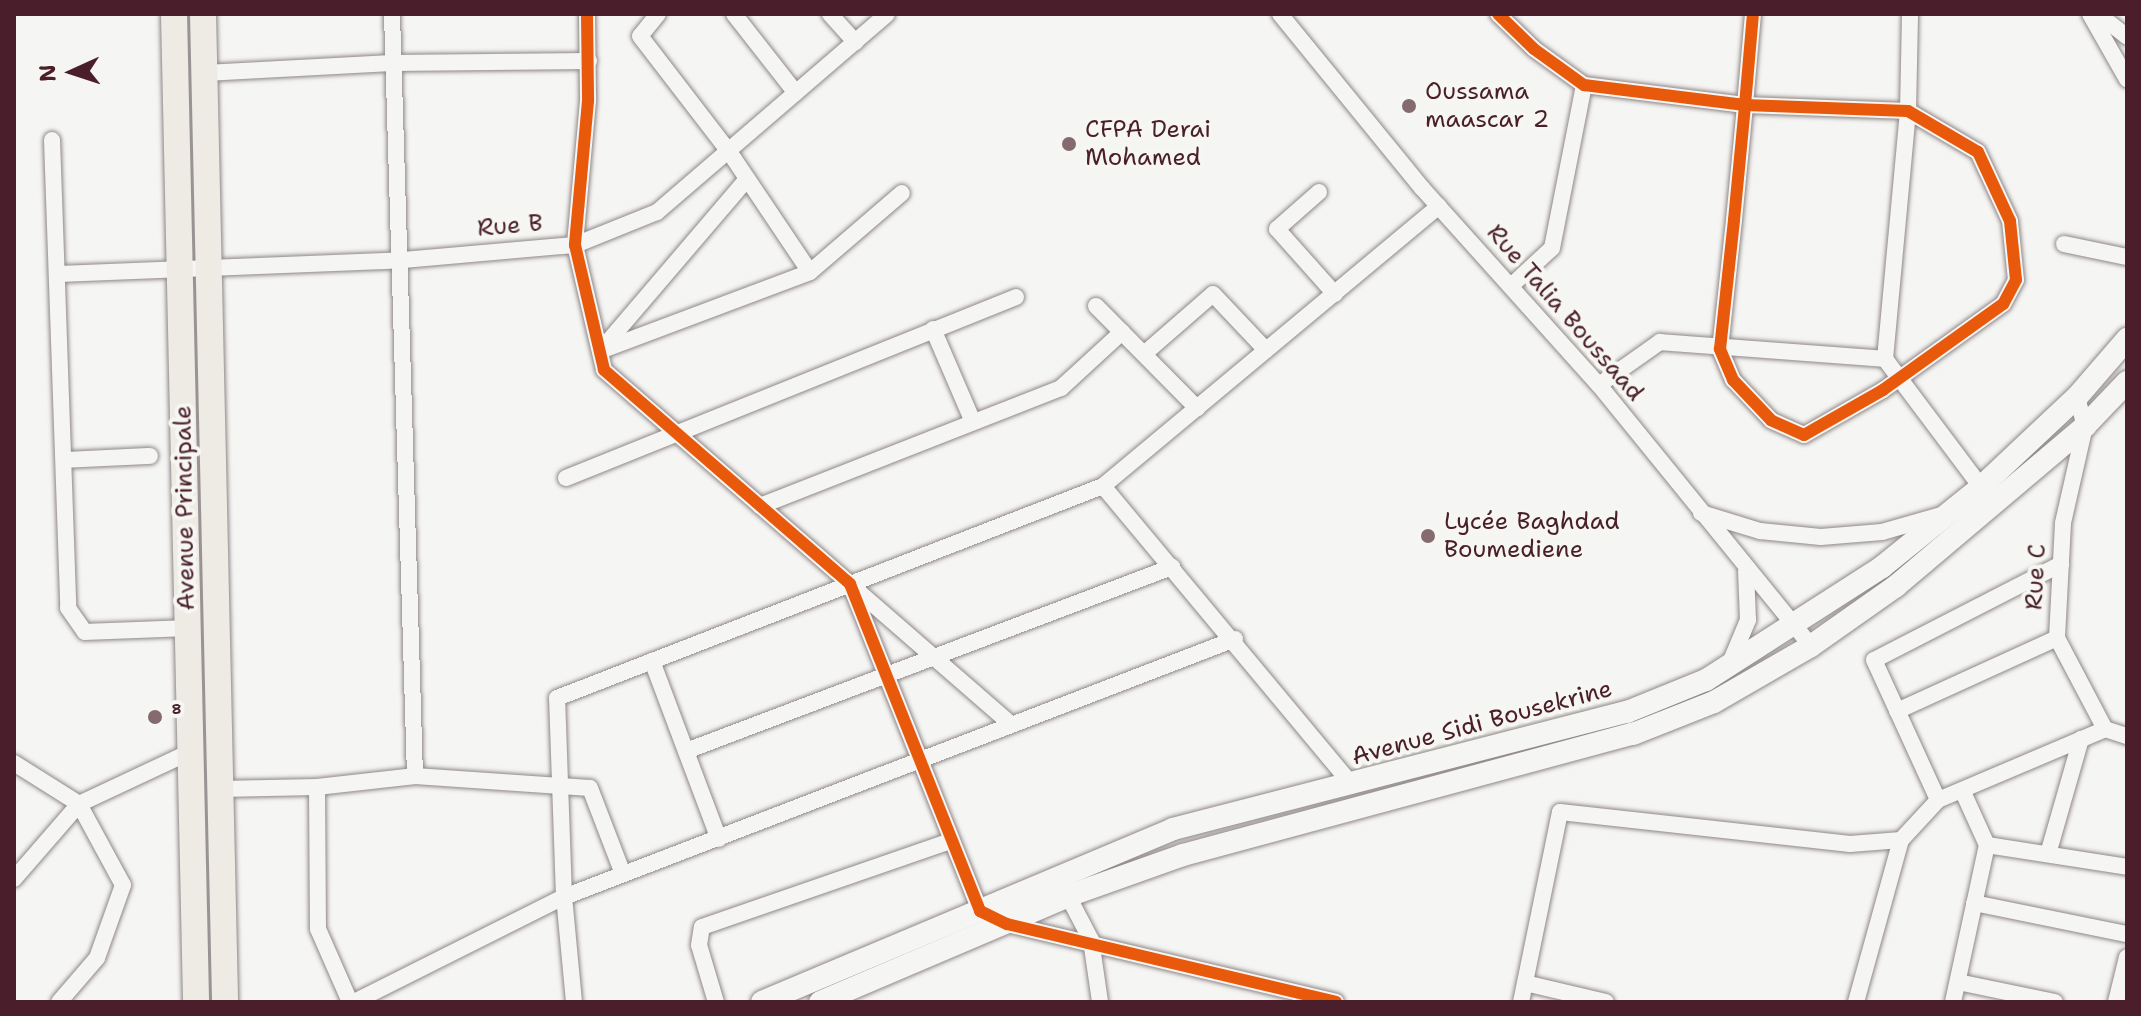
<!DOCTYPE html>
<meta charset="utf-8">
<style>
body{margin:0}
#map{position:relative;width:2141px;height:1016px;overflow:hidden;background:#f5f5f3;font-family:"Shantell Sans",sans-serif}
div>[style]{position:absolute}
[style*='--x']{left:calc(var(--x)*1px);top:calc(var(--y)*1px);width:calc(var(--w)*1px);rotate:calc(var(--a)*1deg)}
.roads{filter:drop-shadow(0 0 2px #8f8788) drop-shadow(0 0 2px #8f8788)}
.street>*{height:16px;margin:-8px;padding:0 8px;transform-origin:8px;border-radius:8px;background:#f5f5f3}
.secondary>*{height:22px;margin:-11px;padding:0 11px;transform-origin:11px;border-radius:11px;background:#f5f5f3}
.primary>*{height:26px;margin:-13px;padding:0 13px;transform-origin:13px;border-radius:13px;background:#eeebe4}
.cycleway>*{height:12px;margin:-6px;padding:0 6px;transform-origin:6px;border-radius:6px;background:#e8590c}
.dots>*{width:22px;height:22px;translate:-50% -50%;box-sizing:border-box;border:4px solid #f6f6f2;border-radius:50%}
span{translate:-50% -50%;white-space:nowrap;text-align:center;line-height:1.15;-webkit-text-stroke:8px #f6f6f2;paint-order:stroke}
.poi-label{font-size:24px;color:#4a1f2b}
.left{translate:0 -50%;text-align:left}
.street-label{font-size:24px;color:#4a1f2b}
.frame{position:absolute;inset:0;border:16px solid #4a1f2b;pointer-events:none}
.north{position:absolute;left:32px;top:32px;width:80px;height:80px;-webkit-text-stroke:6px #f6f6f2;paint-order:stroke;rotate:267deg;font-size:22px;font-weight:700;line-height:32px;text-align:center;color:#4a1f2b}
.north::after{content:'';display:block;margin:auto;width:28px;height:36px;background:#4a1f2b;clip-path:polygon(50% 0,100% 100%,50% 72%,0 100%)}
</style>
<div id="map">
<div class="roads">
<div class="street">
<i style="--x:392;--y:14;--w:762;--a:88.27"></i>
<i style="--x:587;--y:14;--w:87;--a:89.3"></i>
<i style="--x:588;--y:101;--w:145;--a:95.2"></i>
<i style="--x:575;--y:245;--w:128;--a:76.9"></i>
<i style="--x:604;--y:370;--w:326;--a:41"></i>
<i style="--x:850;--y:584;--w:352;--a:68.3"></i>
<i style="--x:980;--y:911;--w:30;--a:26"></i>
<i style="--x:1007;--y:924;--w:338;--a:13.3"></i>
<i style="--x:658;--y:14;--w:28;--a:129"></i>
<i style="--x:640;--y:36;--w:148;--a:52.4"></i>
<i style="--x:730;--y:153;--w:143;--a:56.1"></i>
<i style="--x:734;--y:14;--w:100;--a:51.9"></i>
<i style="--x:830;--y:14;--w:38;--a:48"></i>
<i style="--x:1280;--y:14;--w:225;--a:50.8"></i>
<i style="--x:1422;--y:188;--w:265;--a:48.1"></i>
<i style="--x:1599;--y:385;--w:336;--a:50.9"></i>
<i style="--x:1498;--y:14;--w:50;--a:44.2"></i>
<i style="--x:1534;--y:49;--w:62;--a:35.8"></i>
<i style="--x:1584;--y:85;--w:162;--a:7.1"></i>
<i style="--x:1745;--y:105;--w:163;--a:2.1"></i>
<i style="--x:1908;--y:111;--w:81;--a:30.4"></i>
<i style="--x:1978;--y:152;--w:76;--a:65.1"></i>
<i style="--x:2010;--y:221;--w:59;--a:84.2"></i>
<i style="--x:2016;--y:280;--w:27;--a:118"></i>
<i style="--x:2003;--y:304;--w:148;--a:144.4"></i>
<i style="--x:1883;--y:390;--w:91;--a:150.3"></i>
<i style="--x:1804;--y:435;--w:36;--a:-156"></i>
<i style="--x:1771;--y:420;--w:55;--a:-133.5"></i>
<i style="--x:1733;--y:380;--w:34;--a:-113"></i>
<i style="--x:1720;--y:349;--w:130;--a:-83.8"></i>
<i style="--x:1734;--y:220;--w:116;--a:-84.5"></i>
<i style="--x:1745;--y:105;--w:91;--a:-85"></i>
<i style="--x:2090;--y:14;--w:75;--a:60.4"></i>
<i style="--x:2098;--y:14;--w:37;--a:38"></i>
<i style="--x:205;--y:73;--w:187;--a:-3.1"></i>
<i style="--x:392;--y:63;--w:197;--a:-0.6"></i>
<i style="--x:52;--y:140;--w:468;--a:88"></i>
<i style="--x:68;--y:608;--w:29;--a:55"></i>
<i style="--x:85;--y:632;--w:103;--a:-2.2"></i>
<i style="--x:747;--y:179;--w:226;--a:130.5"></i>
<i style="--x:600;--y:351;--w:224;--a:-20.6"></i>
<i style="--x:810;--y:272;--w:121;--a:-40.7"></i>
<i style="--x:1319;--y:192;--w:56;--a:138.6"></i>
<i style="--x:1277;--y:229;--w:87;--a:48.3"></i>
<i style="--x:2064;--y:244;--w:64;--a:11.7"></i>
<i style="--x:59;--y:274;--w:344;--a:-2.3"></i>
<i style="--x:403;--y:260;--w:173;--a:-5"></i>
<i style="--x:575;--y:245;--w:88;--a:-21.9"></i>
<i style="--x:657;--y:212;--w:303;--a:-40.7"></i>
<i style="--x:1512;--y:285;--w:54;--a:-42.8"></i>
<i style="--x:1552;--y:248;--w:166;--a:-78.9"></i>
<i style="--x:1096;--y:306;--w:144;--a:45.3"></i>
<i style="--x:933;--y:329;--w:101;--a:66.7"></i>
<i style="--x:1144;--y:354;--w:91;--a:-41"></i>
<i style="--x:1213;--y:294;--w:77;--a:46.6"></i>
<i style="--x:1885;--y:359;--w:249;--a:-84.7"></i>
<i style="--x:1908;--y:111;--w:97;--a:-88.8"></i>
<i style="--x:1599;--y:385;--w:75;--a:-35.2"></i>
<i style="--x:1660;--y:342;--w:226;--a:4.3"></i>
<i style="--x:1885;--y:359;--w:160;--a:53.1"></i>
<i style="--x:2077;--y:397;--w:30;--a:75"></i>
<i style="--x:2085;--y:426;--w:99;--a:102.8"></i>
<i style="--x:2063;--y:523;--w:115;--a:93"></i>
<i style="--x:2057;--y:638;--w:103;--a:62.2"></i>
<i style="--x:2105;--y:729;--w:23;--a:18"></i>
<i style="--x:64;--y:460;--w:86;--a:-2.7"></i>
<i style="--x:566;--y:478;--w:485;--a:-21.9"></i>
<i style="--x:1103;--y:486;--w:389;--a:50.2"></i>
<i style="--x:760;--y:506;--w:323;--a:-21.4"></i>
<i style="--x:1061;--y:388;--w:83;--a:-42.6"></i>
<i style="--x:1701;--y:513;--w:62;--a:17"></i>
<i style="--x:1760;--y:531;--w:61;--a:5.6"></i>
<i style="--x:1821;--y:537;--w:61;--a:-4.7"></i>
<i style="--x:1882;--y:532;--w:61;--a:-16.1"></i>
<i style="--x:2061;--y:564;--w:210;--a:152.8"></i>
<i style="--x:1874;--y:660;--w:154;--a:65.4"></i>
<i style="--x:1938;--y:800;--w:181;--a:-23"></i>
<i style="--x:852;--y:586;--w:211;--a:41"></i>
<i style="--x:652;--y:661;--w:190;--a:69.4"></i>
<i style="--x:1730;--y:663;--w:47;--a:-67.3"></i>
<i style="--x:1748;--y:620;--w:49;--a:-92.3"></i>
<i style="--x:1897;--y:711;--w:176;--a:-24.5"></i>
<i style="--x:686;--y:751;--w:520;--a:-20.74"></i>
<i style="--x:14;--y:763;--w:77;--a:32.2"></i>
<i style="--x:79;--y:804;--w:123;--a:-25.1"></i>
<i style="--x:317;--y:787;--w:142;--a:89.6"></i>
<i style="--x:318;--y:929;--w:80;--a:66.3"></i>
<i style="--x:219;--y:789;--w:98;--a:-1.2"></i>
<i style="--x:317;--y:787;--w:99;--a:-6.4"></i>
<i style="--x:415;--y:776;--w:175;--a:3.9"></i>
<i style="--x:590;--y:788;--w:92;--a:69"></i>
<i style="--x:1987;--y:845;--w:142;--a:8.9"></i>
<i style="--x:2048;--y:854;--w:120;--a:-74"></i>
<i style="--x:14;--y:879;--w:99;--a:-49.1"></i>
<i style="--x:79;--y:804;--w:92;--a:61.5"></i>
<i style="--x:123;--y:885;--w:77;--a:109.6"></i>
<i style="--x:97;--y:958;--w:58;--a:130.8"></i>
<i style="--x:1068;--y:896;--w:50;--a:62.4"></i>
<i style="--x:1091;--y:940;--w:63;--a:81.7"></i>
<i style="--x:1974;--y:903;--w:156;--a:11.5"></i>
<i style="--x:1958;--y:982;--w:99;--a:11.7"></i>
<i style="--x:1525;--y:983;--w:83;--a:13.2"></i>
<i style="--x:354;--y:1002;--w:235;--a:-26.6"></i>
<i style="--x:564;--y:897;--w:719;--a:-21.03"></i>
<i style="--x:574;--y:1002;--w:105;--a:-95.4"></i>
<i style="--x:564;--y:897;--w:199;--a:-92"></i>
<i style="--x:557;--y:698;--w:586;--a:-21.22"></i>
<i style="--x:1103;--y:486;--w:437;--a:-39.8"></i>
<i style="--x:716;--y:1002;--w:59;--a:-106.6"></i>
<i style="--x:699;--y:945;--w:18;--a:-81"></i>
<i style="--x:702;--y:927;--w:263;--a:-19.1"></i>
<i style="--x:1521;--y:1002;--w:194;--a:-78.4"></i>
<i style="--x:1560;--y:812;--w:292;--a:6.3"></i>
<i style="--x:1850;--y:844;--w:51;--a:-4.5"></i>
<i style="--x:1901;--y:840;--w:54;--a:-47.2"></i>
<i style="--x:1856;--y:1002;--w:168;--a:-74.5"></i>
<i style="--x:1953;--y:1002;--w:161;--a:-77.8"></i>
<i style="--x:1987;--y:845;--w:60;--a:-114.4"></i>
<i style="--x:2116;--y:1002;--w:46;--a:-76.3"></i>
</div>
<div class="secondary">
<i style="--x:762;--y:1002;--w:446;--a:-22.8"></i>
<i style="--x:1173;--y:829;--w:469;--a:-14.5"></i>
<i style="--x:1627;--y:712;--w:85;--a:-22.1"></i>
<i style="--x:1706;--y:680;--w:209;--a:-32.7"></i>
<i style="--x:1882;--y:567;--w:127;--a:-38.9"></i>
<i style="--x:1981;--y:487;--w:132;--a:-43.2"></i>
<i style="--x:2077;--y:397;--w:77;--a:-49.2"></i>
<i style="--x:820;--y:1002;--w:270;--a:-23.1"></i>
<i style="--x:1068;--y:896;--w:122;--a:-19.6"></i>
<i style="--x:1183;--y:855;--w:466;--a:-15.1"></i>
<i style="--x:1633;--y:734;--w:87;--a:-21.6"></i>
<i style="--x:1714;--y:702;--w:112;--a:-30"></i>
<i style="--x:1811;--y:646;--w:104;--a:-35.2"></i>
<i style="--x:1896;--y:586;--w:248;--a:-40.2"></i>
<i style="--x:2085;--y:426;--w:61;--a:-46.3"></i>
</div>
<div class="primary">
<i style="--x:174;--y:14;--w:988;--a:88.72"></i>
<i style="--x:203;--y:14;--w:988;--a:88.72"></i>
</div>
</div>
<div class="cycleway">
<i style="--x:587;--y:14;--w:87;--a:89.3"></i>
<i style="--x:588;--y:101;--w:145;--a:95.2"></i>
<i style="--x:575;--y:245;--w:128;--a:76.9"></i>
<i style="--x:604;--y:370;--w:326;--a:41"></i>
<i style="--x:850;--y:584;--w:352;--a:68.3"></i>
<i style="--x:980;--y:911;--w:30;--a:26"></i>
<i style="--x:1007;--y:924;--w:338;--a:13.3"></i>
<i style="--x:1498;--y:14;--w:50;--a:44.2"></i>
<i style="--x:1534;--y:49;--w:62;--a:35.8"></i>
<i style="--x:1584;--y:85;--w:162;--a:7.1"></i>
<i style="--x:1745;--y:105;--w:163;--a:2.1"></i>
<i style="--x:1908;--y:111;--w:81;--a:30.4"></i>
<i style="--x:1978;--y:152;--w:76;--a:65.1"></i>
<i style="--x:2010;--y:221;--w:59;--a:84.2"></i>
<i style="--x:2016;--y:280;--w:27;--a:118"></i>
<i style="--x:2003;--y:304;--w:148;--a:144.4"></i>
<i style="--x:1883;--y:390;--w:91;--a:150.3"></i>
<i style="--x:1804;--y:435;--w:36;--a:-156"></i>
<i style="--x:1771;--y:420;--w:55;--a:-133.5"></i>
<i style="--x:1733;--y:380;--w:34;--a:-113"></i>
<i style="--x:1720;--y:349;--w:130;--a:-83.8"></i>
<i style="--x:1734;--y:220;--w:116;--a:-84.5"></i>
<i style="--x:1745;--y:105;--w:91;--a:-85"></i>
</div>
<div class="dots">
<i style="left:1409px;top:106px;background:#866a71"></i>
<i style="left:1069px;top:144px;background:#866a71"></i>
<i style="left:1428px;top:536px;background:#866a71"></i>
<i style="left:155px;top:717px;background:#866a71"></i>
</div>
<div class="poi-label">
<span class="left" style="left:1425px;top:106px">Oussama<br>maascar 2</span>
<span class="left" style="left:1085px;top:144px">CFPA Derai<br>Mohamed</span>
<span class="left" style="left:1444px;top:536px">Lycée Baghdad<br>Boumediene</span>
<span class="left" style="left:171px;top:717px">⁸</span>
</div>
<div class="street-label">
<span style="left:510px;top:226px;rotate:-5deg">Rue B</span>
<span style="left:1565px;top:313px;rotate:49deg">Rue Talia Boussaad</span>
<span style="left:185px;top:508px;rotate:-91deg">Avenue Principale</span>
<span style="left:2036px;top:577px;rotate:-87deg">Rue C</span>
<span style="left:1482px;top:723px;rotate:-15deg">Avenue Sidi Bousekrine</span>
</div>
<div class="frame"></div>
<div class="north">N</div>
</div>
